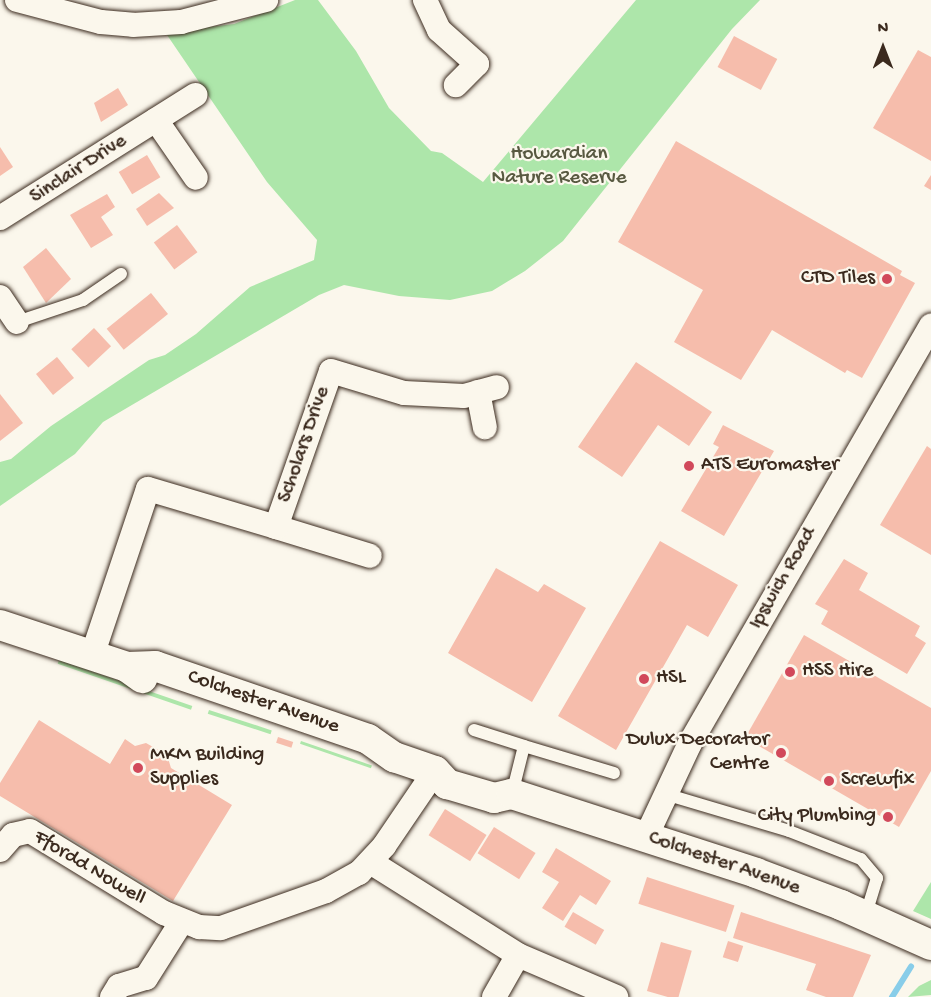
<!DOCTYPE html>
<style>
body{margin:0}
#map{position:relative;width:931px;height:997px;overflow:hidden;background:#fbf7ec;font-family:"Gochi Hand",sans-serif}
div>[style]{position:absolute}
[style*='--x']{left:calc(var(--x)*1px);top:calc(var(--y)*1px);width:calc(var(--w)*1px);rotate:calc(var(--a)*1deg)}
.green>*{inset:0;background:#ade6aa;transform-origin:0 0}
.stream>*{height:6px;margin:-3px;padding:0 3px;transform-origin:3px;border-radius:3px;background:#88cde9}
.building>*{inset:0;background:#f6bdac;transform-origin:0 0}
.roads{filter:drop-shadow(0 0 2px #3b2a1e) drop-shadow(0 0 2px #3b2a1e)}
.service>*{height:12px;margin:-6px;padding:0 6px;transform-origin:6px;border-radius:6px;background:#fbf7ec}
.minor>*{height:24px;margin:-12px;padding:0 12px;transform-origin:12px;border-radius:12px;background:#fbf7ec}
.tertiary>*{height:30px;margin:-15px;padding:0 15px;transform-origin:15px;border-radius:15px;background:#fbf7ec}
.dots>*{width:16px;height:16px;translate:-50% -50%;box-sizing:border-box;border:3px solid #fbf7ec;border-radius:50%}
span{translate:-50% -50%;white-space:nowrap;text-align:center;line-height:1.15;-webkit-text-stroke:4.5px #fbf7ec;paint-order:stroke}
.park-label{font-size:21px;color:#585941}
.street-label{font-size:21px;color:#3b2a1e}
.poi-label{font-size:21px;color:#3b2a1e}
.right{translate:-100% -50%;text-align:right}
.left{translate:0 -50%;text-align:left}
.north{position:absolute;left:853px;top:18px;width:60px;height:60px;-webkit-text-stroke:4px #fbf7ec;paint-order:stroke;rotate:0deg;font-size:16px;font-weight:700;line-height:24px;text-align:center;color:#3b2a1e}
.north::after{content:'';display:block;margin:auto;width:21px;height:27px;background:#3b2a1e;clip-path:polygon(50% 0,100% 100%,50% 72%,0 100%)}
</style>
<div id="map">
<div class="green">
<i style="clip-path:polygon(295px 0,318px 0,356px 51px,389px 108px,431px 151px,442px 153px,483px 182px,636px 0,760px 0,732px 29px,563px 241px,525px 271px,492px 291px,450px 300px,399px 296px,344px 285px,319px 295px,103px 422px,75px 454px,0 506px,0 462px,11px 459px,51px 426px,149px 360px,165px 355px,196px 334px,250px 287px,314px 260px,317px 240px,267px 182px,165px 32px,234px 24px)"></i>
<i style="left:59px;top:660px;width:141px;height:4px;rotate:19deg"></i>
<i style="left:209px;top:710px;width:66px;height:4px;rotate:18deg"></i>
<i style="left:301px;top:741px;width:75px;height:3px;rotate:19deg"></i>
<i style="clip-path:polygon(931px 882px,931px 919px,913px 911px)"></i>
<i style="clip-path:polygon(931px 980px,931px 995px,908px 997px,919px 986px)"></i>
</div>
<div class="stream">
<i style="--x:892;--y:997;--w:36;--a:-58"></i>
</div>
<div class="building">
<i style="left:734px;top:36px;width:49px;height:35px;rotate:28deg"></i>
<i style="clip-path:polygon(918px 50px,931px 57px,931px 161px,873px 128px)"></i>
<i style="clip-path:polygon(118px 88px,128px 105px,101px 122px,94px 103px)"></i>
<i style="clip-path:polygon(676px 141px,902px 271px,900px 275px,915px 283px,862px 378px,847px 370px,845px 373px,772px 330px,741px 380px,674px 342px,703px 290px,618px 242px)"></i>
<i style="clip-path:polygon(0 147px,13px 167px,0 176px)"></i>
<i style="left:147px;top:155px;width:26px;height:33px;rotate:59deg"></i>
<i style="clip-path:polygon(931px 175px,931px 190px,924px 186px)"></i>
<i style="clip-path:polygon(159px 193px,174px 208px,147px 226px,136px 209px)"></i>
<i style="clip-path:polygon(107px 194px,115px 207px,101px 217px,113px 235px,91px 248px,70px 215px)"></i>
<i style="left:177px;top:225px;width:34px;height:29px;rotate:53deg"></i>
<i style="clip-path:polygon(46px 248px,71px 279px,46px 303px,23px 267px)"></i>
<i style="left:151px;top:293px;width:27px;height:57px;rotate:51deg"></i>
<i style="left:94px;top:328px;width:25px;height:31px;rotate:47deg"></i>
<i style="left:57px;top:357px;width:27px;height:27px;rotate:51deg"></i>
<i style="clip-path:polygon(636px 362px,712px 412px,689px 446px,658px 425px,622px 477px,578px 447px)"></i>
<i style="clip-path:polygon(0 394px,23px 423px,0 441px)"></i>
<i style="clip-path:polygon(723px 425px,774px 451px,724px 536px,681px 511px,719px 447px,713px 444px)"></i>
<i style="clip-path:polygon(927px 446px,931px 449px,931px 555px,880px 525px)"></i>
<i style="clip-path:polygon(660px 541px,738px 585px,708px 637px,687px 625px,616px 750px,558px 716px)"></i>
<i style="clip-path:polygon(844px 559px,868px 573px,859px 590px,920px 626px,915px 636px,926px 643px,907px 674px,821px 624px,828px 611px,815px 604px)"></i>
<i style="clip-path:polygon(496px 568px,538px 592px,544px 584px,586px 608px,532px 702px,448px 653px)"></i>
<i style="clip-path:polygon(804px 635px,931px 708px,931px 771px,899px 827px,745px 738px)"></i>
<i style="clip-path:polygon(39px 720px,110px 764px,125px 739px,135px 746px,146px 743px,167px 755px,171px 768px,232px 805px,173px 901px,0 796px,0 783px)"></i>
<i style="left:278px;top:737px;width:16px;height:6px;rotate:18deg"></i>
<i style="left:445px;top:809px;width:49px;height:31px;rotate:32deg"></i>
<i style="left:494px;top:827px;width:49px;height:31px;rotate:32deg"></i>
<i style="clip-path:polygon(556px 848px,611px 881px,596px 905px,580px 895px,563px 921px,542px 908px,559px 882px,542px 872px)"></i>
<i style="left:647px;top:877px;width:92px;height:28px;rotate:18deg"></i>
<i style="left:573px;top:912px;width:36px;height:17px;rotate:30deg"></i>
<i style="clip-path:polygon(741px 912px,871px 955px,853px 997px,826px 997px,806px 990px,816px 964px,733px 938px)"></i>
<i style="left:728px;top:941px;width:16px;height:17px;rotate:18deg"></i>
<i style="left:661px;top:942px;width:32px;height:51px;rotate:16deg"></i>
</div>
<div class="roads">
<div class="service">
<i style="--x:17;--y:322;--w:70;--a:-18.4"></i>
<i style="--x:83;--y:300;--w:46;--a:-34.4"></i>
<i style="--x:474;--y:730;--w:52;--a:17.7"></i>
<i style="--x:512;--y:794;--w:49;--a:-76"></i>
<i style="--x:524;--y:746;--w:94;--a:16.7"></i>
<i style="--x:665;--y:794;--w:129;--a:16.6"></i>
<i style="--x:789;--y:831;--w:77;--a:21.3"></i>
<i style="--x:861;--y:859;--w:25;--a:50"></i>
<i style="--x:877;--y:878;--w:39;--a:107"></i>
</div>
<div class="minor">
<i style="--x:17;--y:0;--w:87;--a:14.7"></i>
<i style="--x:101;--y:22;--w:32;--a:5"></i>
<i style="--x:133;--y:25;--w:48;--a:-3.6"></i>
<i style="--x:181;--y:22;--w:88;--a:-14.5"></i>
<i style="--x:425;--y:0;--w:33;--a:65"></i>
<i style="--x:439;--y:30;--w:51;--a:41.8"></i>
<i style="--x:477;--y:64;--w:30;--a:135"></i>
<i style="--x:156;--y:120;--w:70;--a:55.4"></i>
<i style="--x:0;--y:218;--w:231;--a:-32.2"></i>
<i style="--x:0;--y:297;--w:30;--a:56"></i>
<i style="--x:478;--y:392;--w:36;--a:79"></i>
<i style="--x:276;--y:527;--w:98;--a:17.1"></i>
<i style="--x:92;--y:656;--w:176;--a:-71.5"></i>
<i style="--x:148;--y:489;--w:134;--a:16.5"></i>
<i style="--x:276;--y:527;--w:165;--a:-70.6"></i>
<i style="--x:331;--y:371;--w:76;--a:16.8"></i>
<i style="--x:404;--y:393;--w:60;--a:2.9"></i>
<i style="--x:464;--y:396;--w:34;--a:-15"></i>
<i style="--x:646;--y:837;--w:104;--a:-64.9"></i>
<i style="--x:690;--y:743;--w:482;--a:-60"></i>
<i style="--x:0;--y:850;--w:20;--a:-49"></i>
<i style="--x:13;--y:835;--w:17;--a:-13"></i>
<i style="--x:30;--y:831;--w:157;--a:31.5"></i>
<i style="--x:164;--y:913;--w:38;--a:22"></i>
<i style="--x:199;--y:927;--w:22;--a:3"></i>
<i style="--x:221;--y:928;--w:111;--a:-19.4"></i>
<i style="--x:326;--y:891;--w:38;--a:-29"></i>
<i style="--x:359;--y:873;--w:37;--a:-47"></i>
<i style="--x:384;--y:846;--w:91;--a:-55.8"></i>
<i style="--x:372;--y:863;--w:173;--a:32.2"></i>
<i style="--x:518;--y:955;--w:107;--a:23.2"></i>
<i style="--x:112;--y:997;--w:13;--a:-58"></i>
<i style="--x:119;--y:986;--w:28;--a:-17"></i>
<i style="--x:146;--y:978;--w:67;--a:-57.7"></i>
<i style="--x:494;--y:997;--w:48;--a:-60.3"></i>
</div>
<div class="tertiary">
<i style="--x:0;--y:625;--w:134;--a:18.3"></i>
<i style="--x:127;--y:667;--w:19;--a:36"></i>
<i style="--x:127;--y:667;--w:28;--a:-2"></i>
<i style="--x:155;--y:666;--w:225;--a:18.9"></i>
<i style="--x:368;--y:739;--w:32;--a:35"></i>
<i style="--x:394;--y:757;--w:43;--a:18.9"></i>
<i style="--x:435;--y:771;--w:18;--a:47"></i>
<i style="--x:447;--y:784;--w:49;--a:16.6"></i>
<i style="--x:494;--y:798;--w:18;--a:-13"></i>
<i style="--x:512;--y:794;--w:256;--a:17.9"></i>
<i style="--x:756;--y:873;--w:91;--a:20.6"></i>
<i style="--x:841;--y:905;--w:98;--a:24"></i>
</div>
</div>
<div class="dots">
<i style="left:887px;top:279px;background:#d1495b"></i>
<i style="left:689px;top:466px;background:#d1495b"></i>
<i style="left:790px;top:672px;background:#d1495b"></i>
<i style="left:644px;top:679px;background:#d1495b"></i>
<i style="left:781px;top:753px;background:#d1495b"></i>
<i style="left:138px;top:768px;background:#d1495b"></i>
<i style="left:829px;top:781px;background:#d1495b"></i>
<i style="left:888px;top:817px;background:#d1495b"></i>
</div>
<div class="park-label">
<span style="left:559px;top:167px">Howardian<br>Nature Reserve</span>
</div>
<div class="street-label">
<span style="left:79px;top:170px;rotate:-33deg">Sinclair Drive</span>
<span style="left:305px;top:445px;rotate:-71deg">Scholars Drive</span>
<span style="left:784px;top:579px;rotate:-60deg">Ipswich Road</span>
<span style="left:263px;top:703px;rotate:19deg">Colchester Avenue</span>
<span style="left:724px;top:864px;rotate:19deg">Colchester Avenue</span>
<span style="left:89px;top:869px;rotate:31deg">Ffordd Nowell</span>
</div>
<div class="poi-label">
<span class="right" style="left:875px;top:279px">CTD Tiles</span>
<span class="left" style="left:701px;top:466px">ATS Euromaster</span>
<span class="left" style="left:802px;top:672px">HSS Hire</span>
<span class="left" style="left:656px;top:679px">HSL</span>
<span class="right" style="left:769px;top:753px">Dulux Decorator<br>Centre</span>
<span class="left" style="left:150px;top:768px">MKM Building<br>Supplies</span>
<span class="left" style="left:841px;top:781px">Screwfix</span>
<span class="right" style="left:876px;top:817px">City Plumbing</span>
</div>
<div class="north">N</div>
</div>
